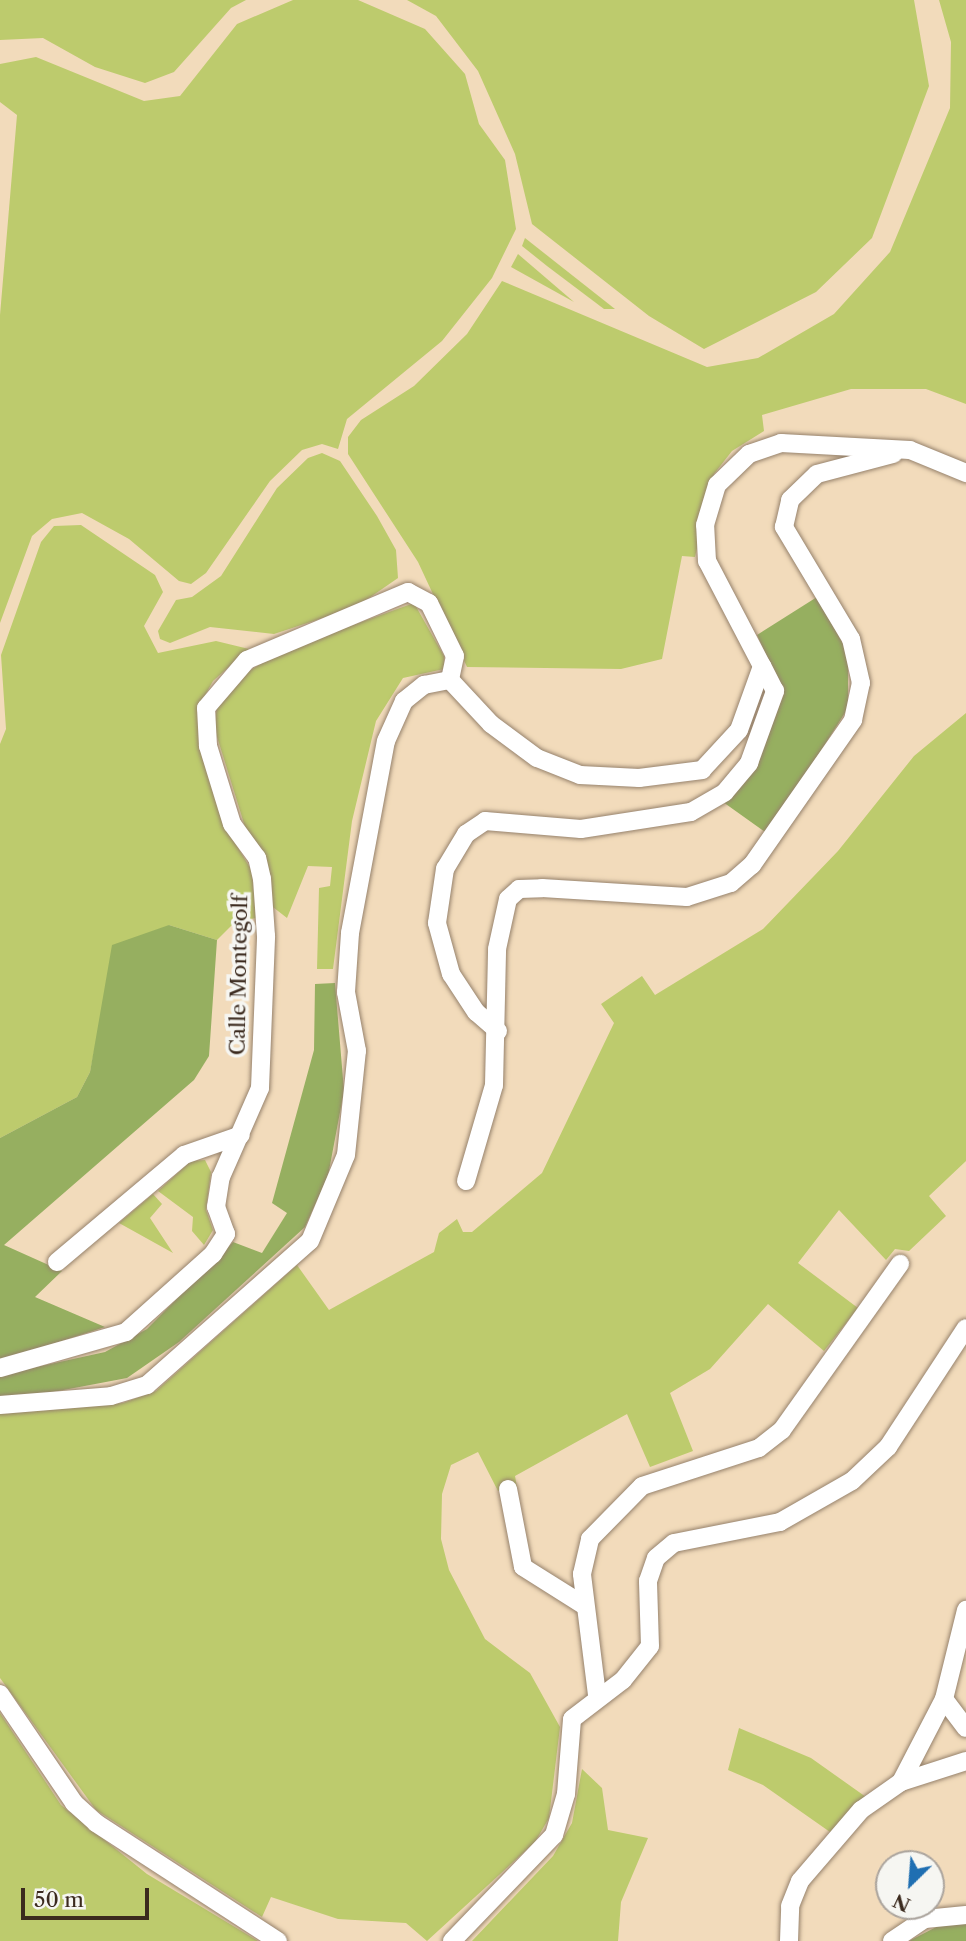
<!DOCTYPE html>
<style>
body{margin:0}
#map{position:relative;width:966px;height:1941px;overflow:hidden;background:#f2dbbb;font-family:"Libre Caslon Text",serif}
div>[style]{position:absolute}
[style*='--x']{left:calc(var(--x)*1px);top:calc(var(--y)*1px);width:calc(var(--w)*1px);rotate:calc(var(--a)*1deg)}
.green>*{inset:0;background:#bdcb6d}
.forest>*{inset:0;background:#96af60}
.roads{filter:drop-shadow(0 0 2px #96826c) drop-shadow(0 0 2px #96826c)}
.minor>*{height:18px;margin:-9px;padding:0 9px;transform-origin:9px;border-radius:9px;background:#fff}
span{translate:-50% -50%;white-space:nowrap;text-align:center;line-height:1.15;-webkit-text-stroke:7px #f6f6f2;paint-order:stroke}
.street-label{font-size:21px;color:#3b2a1e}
.north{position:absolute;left:875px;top:1850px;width:70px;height:70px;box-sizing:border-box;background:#f6f6f2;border:2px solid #aba49d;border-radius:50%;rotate:205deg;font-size:19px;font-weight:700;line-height:28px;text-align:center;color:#3b2a1e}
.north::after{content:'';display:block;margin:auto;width:24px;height:32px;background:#1f6fb2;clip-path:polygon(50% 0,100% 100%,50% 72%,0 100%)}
.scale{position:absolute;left:21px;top:1888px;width:128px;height:32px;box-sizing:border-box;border:4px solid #3b2a1e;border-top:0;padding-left:9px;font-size:21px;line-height:24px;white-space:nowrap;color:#3b2a1e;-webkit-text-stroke:5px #f6f6f2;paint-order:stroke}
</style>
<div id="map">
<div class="green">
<i style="clip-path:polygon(0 0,246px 0,231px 8px,174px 72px,145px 83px,95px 67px,43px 38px,0 40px)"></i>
<i style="clip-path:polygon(293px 0,358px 0,425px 29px,465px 74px,479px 124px,505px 160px,516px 229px,492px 278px,442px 341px,347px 419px,338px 449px,322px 444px,302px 450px,270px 481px,206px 573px,191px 584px,179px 581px,129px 539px,82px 513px,52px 519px,32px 536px,0 623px,0 315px,17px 115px,0 102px,0 64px,36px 57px,144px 101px,180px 96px,237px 24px)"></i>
<i style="clip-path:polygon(407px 0,914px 0,929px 86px,872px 238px,816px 292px,704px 349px,649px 316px,532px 224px,515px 154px,478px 71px,436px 16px)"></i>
<i style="clip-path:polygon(939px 0,966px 0,966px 404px,926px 389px,851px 389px,762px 415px,764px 431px,732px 451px,714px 474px,695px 557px,682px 556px,662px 659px,621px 669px,467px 667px,418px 562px,348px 454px,348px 437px,361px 420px,414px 386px,467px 334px,502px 281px,707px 367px,758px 358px,834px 314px,890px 252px,950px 108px,951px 42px)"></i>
<i style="clip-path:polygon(525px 238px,615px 309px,604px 309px,547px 266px,522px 246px)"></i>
<i style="clip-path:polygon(518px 254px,574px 302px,511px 267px)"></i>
<i style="clip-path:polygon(322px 453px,340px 461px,377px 516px,396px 550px,398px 578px,356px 607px,274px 634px,210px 627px,170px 643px,160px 639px,158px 631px,176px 600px,192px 597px,221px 576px,277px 488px,308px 458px)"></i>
<i style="clip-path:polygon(81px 525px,155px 575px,163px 592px,144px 626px,158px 653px,216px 641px,249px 649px,213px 681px,198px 708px,200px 750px,226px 828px,252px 871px,256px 918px,235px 922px,217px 940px,169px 925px,102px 1012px,90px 1072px,77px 1097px,0 1138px,0 744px,6px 729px,1px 655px,41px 542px,54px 526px)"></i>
<i style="clip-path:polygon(414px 603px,444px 656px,444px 669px,403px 678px,376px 721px,352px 821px,333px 969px,317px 969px,319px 888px,330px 886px,332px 867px,308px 866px,287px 918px,269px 904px,214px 727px,218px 701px,243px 675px,281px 651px)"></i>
<i style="clip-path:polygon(966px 713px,966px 1161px,929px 1196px,946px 1216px,909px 1251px,895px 1249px,886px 1260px,839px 1210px,798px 1263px,858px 1308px,824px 1351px,768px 1304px,710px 1369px,670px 1393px,693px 1451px,650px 1467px,627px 1414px,515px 1476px,517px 1487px,498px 1491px,478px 1452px,451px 1465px,442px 1494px,441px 1539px,449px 1570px,485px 1639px,530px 1673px,560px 1727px,549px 1818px,535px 1842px,427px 1941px,406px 1923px,338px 1919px,271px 1897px,262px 1917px,96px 1810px,0 1678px,0 1414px,123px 1403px,156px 1391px,297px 1265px,329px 1310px,434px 1252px,439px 1233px,457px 1219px,463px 1232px,472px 1232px,542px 1173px,614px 1023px,601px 1004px,642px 976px,655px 995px,763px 929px,838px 851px,914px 756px)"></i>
<i style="clip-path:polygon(205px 1160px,211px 1172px,206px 1210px,213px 1230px,204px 1245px,192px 1231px,193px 1217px,158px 1191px,191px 1161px)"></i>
<i style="clip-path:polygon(153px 1194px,162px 1204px,150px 1218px,173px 1253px,119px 1223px)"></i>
<i style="clip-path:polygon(0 1713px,61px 1805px,147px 1874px,258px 1941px,0 1941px)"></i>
<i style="clip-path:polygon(739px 1728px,811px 1758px,866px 1797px,830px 1832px,763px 1785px,728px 1770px)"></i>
<i style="clip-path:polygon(582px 1769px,602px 1788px,608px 1830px,648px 1838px,621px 1902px,618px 1941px,472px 1941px,553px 1856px,572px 1823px)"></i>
</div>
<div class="forest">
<i style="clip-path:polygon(817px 597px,848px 653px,848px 708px,768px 834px,723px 802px,755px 766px,784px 694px,757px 635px)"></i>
<i style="clip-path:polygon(169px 925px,217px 940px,209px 1056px,194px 1080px,4px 1245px,62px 1271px,35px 1297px,105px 1327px,0 1361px,0 1138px,77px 1097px,90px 1072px,112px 945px)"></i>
<i style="clip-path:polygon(335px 983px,344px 1091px,328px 1176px,305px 1227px,179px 1342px,127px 1378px,16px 1399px,0 1396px,0 1375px,105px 1352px,147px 1329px,233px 1242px,262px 1253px,287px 1213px,272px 1203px,314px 1050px,315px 984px)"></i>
<i style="clip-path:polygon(944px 1923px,966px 1924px,966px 1941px,909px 1941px)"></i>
</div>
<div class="roads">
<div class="minor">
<i style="--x:498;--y:1031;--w:29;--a:-139"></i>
<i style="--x:476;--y:1012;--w:45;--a:-123.3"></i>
<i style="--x:451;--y:974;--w:53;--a:-105.4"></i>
<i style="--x:437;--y:923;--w:55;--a:-81.6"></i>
<i style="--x:445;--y:869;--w:41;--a:-59"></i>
<i style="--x:466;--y:834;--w:23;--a:-34"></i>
<i style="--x:485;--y:821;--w:96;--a:4.8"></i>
<i style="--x:581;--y:829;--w:111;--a:-8.8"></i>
<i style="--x:691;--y:812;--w:39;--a:-30"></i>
<i style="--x:725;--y:792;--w:38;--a:-50"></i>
<i style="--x:749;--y:763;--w:77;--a:-70.1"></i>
<i style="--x:775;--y:691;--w:28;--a:-117"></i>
<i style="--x:466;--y:1181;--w:100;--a:-73.7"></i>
<i style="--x:494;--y:1085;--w:136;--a:-88.7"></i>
<i style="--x:497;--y:949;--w:51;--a:-77.6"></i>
<i style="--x:508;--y:899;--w:15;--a:-42"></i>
<i style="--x:519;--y:889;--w:23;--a:-2"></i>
<i style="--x:542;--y:888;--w:145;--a:3.6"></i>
<i style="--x:687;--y:897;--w:46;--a:-17.7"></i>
<i style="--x:731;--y:883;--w:28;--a:-41"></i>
<i style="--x:752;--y:865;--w:177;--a:-55.1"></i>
<i style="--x:853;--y:720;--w:38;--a:-78"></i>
<i style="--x:861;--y:683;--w:45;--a:-102.8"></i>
<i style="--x:851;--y:639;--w:131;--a:-120.9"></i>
<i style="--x:784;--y:527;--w:28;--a:-77"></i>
<i style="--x:790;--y:500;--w:37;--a:-44"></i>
<i style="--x:817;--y:474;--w:79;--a:-14.7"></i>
<i style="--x:57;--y:1262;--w:166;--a:-40.1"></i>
<i style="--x:184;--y:1155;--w:60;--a:-19.3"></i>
<i style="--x:0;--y:1368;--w:131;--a:-15.9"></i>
<i style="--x:126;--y:1332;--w:117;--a:-41.9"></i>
<i style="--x:213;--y:1254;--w:24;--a:-57"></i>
<i style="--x:226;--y:1234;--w:29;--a:-110"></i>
<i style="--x:216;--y:1207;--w:30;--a:-81"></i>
<i style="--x:221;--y:1177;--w:97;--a:-66.3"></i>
<i style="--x:260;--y:1088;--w:152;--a:-87.7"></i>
<i style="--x:266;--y:936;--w:57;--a:-94"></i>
<i style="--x:262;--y:879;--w:22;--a:-103"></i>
<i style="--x:257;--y:858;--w:42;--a:-126.3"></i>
<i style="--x:232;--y:824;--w:82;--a:-107.1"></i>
<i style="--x:208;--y:746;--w:38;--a:-93"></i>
<i style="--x:206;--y:708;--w:63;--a:-49.5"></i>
<i style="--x:247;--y:660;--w:175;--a:-22.9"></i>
<i style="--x:408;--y:592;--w:24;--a:28"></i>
<i style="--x:429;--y:603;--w:59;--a:63.9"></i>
<i style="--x:455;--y:656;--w:25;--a:102"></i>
<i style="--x:0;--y:1405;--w:111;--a:-4.6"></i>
<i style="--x:111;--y:1396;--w:38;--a:-17"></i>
<i style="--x:147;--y:1385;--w:217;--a:-41.5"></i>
<i style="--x:310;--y:1241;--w:93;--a:-67.3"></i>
<i style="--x:346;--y:1155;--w:105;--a:-84"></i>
<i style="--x:357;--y:1051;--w:60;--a:-100.6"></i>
<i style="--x:346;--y:992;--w:59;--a:-86.1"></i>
<i style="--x:350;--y:933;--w:195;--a:-79.4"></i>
<i style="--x:386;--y:741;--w:44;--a:-65.8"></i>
<i style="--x:404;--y:701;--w:26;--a:-39"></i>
<i style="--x:424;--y:685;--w:26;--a:-11"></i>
<i style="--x:450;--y:680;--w:60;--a:47"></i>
<i style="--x:491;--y:724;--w:57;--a:36.5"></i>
<i style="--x:537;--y:758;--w:46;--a:21.6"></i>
<i style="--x:580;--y:775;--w:59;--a:2.9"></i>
<i style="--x:639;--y:778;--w:64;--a:-7.2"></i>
<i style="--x:702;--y:770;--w:54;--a:-47.2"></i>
<i style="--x:739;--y:730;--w:68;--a:-70.2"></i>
<i style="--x:762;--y:666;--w:119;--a:-117.6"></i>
<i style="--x:707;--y:561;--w:36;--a:-93"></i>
<i style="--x:705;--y:525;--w:42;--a:-73.3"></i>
<i style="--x:717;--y:485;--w:45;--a:-44.1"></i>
<i style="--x:749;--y:454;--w:34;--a:-19"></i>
<i style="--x:781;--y:443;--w:129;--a:3.1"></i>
<i style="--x:910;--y:450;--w:61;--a:22.3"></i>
<i style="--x:508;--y:1489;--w:79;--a:79.1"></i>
<i style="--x:523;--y:1567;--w:73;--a:32.2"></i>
<i style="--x:0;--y:1694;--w:132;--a:55.8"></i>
<i style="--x:74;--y:1803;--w:30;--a:42"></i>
<i style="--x:96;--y:1823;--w:217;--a:33"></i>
<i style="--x:597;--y:1695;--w:122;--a:-97.1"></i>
<i style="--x:582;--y:1574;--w:36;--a:-77"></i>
<i style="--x:590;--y:1539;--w:74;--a:-45.5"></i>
<i style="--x:642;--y:1486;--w:123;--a:-18"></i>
<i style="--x:759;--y:1448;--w:29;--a:-38"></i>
<i style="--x:782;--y:1430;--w:204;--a:-54.6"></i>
<i style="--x:944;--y:1699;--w:36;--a:53"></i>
<i style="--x:901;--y:1782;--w:68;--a:-17.9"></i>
<i style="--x:452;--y:1941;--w:147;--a:-46.1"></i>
<i style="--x:554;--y:1835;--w:43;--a:-73.7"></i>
<i style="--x:566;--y:1794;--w:75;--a:-85.4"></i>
<i style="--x:572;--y:1719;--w:64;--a:-37.4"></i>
<i style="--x:623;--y:1680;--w:43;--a:-51.5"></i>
<i style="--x:650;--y:1646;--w:65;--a:-91.8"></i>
<i style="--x:648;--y:1581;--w:24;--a:-71"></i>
<i style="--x:656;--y:1558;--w:23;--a:-40"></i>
<i style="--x:674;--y:1543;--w:108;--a:-11.2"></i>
<i style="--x:780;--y:1522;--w:83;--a:-29.7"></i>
<i style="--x:852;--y:1481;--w:50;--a:-43.4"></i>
<i style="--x:888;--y:1447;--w:142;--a:-56.8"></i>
<i style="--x:789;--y:1941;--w:35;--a:-88"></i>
<i style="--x:790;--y:1906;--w:27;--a:-68"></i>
<i style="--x:800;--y:1881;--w:94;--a:-49.3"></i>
<i style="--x:861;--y:1810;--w:49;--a:-35"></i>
<i style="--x:901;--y:1782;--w:93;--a:-62.6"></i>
<i style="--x:944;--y:1699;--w:92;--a:-76.1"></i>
<i style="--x:892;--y:1941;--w:40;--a:-34"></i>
<i style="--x:925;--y:1919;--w:41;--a:-5.6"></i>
</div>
</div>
<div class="street-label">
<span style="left:239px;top:975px;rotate:-89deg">Calle Montegolf</span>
</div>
<div class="north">N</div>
<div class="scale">50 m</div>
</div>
